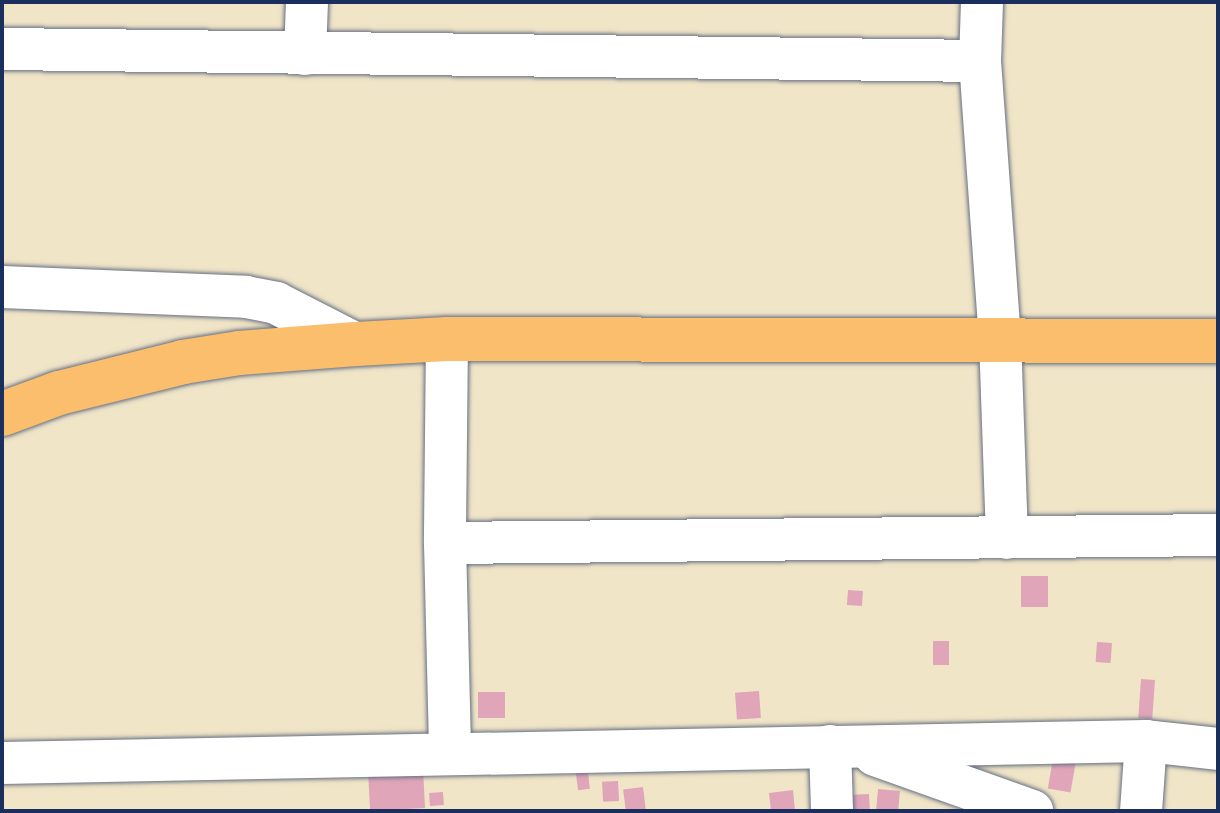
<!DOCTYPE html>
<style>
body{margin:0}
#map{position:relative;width:1220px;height:813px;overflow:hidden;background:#f0e5c7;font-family:Pangolin,sans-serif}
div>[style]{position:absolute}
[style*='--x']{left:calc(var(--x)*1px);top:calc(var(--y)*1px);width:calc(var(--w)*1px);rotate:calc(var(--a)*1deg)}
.building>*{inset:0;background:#e0a5b8;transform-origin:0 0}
.roads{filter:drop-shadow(0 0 2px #666f83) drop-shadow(0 0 2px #666f83)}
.minor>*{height:42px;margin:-21px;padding:0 21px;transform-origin:21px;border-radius:21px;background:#fff}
.major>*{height:44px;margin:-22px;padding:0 22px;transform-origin:22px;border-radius:22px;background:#fabe6d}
span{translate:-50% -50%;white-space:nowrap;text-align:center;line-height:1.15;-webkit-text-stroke:6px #fcf5e5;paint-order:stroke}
.frame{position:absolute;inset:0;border:4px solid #1b2f5e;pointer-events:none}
</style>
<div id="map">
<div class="building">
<i style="left:1021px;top:576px;width:27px;height:31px"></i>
<i style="left:848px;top:590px;width:15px;height:15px;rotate:4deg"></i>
<i style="left:933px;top:641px;width:16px;height:24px"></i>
<i style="left:1097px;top:642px;width:15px;height:20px;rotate:4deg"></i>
<i style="left:1141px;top:679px;width:14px;height:39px;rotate:4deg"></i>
<i style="left:759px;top:691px;width:27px;height:24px;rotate:86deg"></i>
<i style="left:478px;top:692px;width:27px;height:26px"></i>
<i style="left:1053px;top:759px;width:23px;height:30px;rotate:10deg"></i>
<i style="left:587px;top:765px;width:24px;height:12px;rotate:83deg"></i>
<i style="left:423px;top:769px;width:39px;height:55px;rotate:87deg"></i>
<i style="left:618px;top:781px;width:20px;height:16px;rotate:87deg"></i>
<i style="left:643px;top:787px;width:24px;height:20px;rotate:83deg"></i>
<i style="left:878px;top:789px;width:22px;height:22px;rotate:5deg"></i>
<i style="clip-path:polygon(793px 790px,795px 811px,771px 811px,769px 793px)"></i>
<i style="left:443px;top:792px;width:13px;height:14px;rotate:86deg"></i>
<i style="left:869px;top:794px;width:17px;height:20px;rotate:87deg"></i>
</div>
<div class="roads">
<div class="minor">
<i style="--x:982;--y:2;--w:59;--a:91.9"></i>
<i style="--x:980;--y:61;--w:278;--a:85.9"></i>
<i style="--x:1000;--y:338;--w:200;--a:88"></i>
<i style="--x:2;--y:49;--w:978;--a:0.7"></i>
<i style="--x:305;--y:54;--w:52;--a:-87.8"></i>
<i style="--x:2;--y:287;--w:244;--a:2.3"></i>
<i style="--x:246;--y:297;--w:31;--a:11"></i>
<i style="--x:276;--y:303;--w:90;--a:27.1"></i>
<i style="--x:447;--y:339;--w:204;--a:90.6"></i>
<i style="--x:445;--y:543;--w:211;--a:88.6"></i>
<i style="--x:445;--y:543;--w:773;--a:-0.59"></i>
<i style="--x:830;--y:746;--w:65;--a:88.2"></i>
<i style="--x:875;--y:755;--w:167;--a:19.6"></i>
<i style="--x:2;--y:763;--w:1144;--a:-1.1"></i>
<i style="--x:1146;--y:741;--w:72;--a:6.3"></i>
<i style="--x:1141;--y:811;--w:70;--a:-85.9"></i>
</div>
<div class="major">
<i style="--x:2;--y:414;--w:61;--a:-20.2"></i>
<i style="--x:59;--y:393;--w:128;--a:-14"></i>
<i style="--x:183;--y:362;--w:57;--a:-9.1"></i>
<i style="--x:239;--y:353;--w:117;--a:-4.4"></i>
<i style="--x:356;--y:344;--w:91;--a:-3.1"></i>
<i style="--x:447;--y:339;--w:771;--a:0.15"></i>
</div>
</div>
<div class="frame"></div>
</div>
